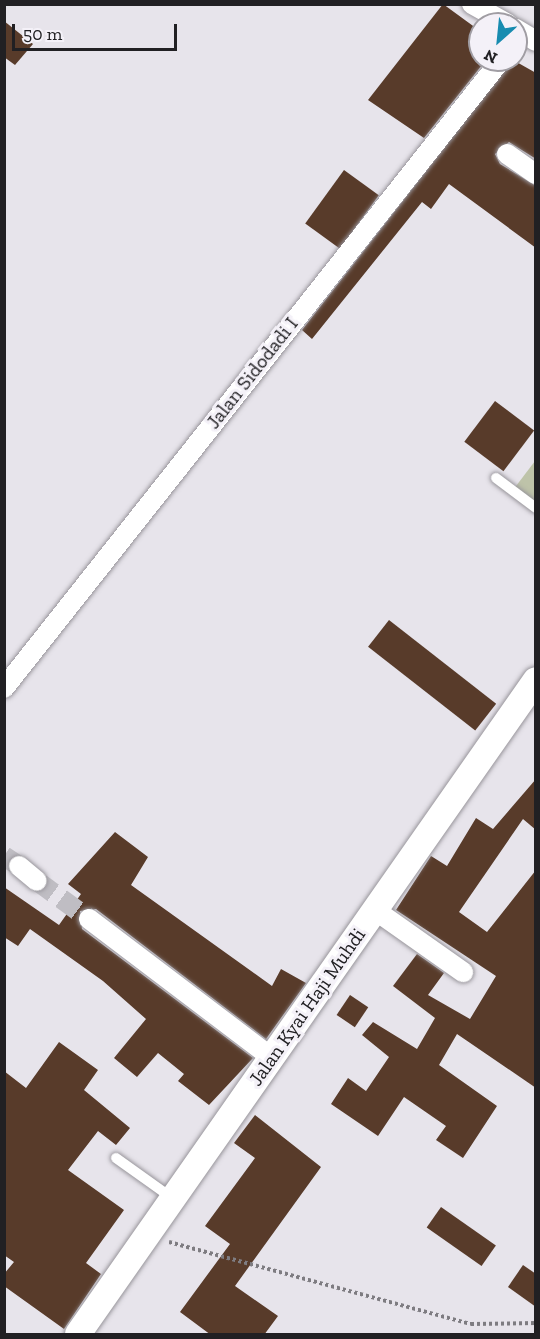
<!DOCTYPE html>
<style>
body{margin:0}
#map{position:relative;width:540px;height:1339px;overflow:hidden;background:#e7e4eb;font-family:"Zilla Slab",serif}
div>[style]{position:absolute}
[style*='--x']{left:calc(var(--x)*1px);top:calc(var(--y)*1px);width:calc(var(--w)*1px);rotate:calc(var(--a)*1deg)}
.green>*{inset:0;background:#bec3a9}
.building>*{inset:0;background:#583b2a;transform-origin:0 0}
.minor-tunnel>*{height:20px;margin-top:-10px;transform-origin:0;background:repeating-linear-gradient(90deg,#bfbdc3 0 20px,transparent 0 30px)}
.path>*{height:4px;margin-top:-2px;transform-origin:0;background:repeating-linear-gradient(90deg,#7e7c81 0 3px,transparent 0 6px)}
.roads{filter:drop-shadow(0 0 2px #98959b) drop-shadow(0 0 2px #98959b)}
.service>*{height:10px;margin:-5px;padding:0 5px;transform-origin:5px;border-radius:5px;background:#fff}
.minor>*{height:20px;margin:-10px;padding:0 10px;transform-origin:10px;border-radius:10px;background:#fff}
.tertiary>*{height:26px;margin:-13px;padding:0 13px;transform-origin:13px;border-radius:13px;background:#fff}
span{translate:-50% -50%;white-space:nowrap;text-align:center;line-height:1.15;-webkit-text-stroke:6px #f4f1f8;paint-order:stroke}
.street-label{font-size:20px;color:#212023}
.frame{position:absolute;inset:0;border:6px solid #212023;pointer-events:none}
.north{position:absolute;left:468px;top:12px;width:60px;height:60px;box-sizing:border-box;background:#f4f1f8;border:2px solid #a09da3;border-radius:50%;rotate:207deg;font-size:16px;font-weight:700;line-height:24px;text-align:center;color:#212023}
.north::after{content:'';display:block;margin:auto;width:21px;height:27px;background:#188cb0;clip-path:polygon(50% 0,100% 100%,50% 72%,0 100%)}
.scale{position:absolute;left:12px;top:24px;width:165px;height:27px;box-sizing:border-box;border:3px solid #212023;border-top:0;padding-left:8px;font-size:18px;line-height:21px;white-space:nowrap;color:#212023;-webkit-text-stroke:4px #f4f1f8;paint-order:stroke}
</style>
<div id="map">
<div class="green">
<i style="clip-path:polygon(535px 461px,535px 506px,513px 490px)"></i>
</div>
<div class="building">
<i style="clip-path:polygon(443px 4px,480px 31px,480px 60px,486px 60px,424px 138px,368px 100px)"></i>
<i style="clip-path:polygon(4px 21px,33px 44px,15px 65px,4px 57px)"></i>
<i style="clip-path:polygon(513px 60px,536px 73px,536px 159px,509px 142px,495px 154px,500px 164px,536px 186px,536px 248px,449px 184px,431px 209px,422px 202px,312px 339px,302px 330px)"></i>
<i style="left:344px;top:170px;width:43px;height:66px;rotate:36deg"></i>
<i style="left:495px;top:401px;width:49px;height:51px;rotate:37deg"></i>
<i style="left:389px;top:620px;width:136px;height:34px;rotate:38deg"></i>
<i style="clip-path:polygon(536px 779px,536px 830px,523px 819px,459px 912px,487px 932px,536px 870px,536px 1088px,457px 1034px,439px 1065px,497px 1106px,463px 1158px,436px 1140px,446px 1126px,404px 1097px,378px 1136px,331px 1104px,348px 1078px,366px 1091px,389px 1057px,362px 1035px,373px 1022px,417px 1049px,435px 1018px,393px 986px,417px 954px,444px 973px,428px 995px,470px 1019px,496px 976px,396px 910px,431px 856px,447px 866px,476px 818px,493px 829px)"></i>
<i style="clip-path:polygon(115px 832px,148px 857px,131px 885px,272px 986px,281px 969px,306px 983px,266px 1039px,96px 909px,80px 911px,82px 929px,253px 1058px,209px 1105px,178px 1081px,184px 1074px,158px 1053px,137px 1077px,114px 1058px,146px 1019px,103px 981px,30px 929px,18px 946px,4px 937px,4px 887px,59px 925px,81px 894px,68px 884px)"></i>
<i style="left:350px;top:995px;width:22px;height:24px;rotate:34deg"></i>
<i style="clip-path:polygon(59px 1042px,98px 1070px,84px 1090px,130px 1128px,116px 1145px,98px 1131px,68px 1170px,124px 1210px,86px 1263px,101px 1274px,64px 1329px,4px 1286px,4px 1274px,14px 1262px,4px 1255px,4px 1071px,26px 1088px)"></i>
<i style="clip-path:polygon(255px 1115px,321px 1167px,235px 1286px,278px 1316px,264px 1335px,211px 1335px,180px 1312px,230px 1244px,205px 1226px,255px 1158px,234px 1143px)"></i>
<i style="left:441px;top:1207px;width:67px;height:25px;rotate:35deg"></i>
<i style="clip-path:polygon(523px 1265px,536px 1274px,536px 1307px,508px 1287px)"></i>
</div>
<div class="minor-tunnel">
<i style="--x:4;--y:856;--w:18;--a:34"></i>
<i style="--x:37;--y:881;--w:64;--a:36.2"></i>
</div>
<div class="path">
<i style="--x:169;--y:1242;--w:313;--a:15.2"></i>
<i style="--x:471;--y:1324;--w:65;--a:-0.9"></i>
</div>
<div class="roads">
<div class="service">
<i style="--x:496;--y:478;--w:50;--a:36.9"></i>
<i style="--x:116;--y:1158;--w:69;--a:35.5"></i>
</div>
<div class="minor">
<i style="--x:472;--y:4;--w:41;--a:29.1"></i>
<i style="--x:516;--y:29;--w:23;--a:31"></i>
<i style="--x:507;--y:154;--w:35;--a:35"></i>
<i style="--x:4;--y:688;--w:801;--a:-51.64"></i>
<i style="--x:19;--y:866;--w:23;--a:40"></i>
<i style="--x:375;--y:910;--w:108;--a:35.2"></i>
<i style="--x:89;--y:919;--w:230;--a:37.2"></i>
</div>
<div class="tertiary">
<i style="--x:78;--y:1334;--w:798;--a:-55"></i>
</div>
</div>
<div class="street-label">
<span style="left:252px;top:373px;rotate:-52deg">Jalan Sidodadi I</span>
<span style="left:307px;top:1007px;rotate:-55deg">Jalan Kyai Haji Muhdi</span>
</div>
<div class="frame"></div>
<div class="north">N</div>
<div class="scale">50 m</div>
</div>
